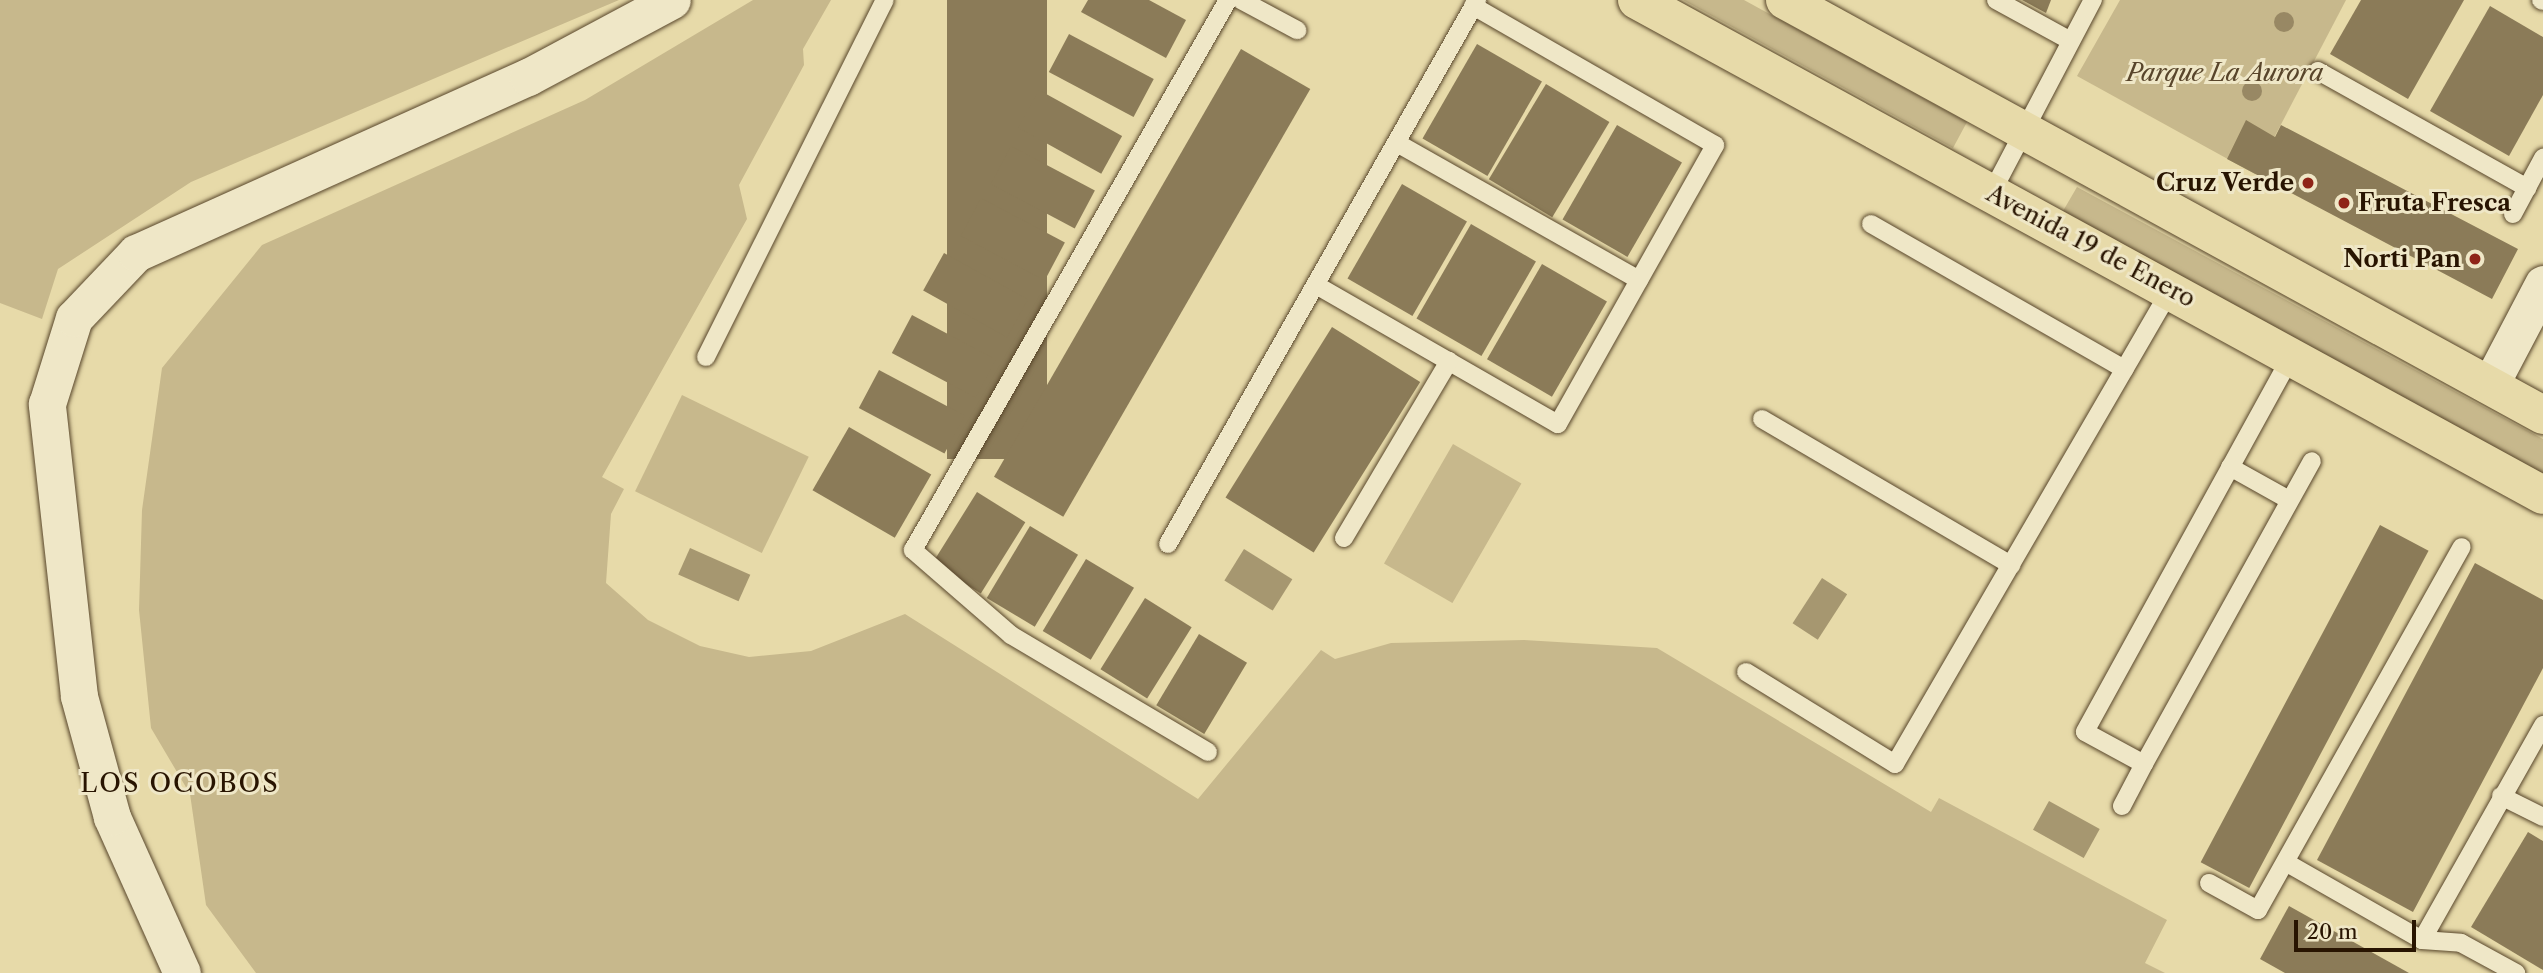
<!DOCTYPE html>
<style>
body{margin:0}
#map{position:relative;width:2543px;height:973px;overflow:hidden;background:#e7daa9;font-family:"Libre Caslon Text",serif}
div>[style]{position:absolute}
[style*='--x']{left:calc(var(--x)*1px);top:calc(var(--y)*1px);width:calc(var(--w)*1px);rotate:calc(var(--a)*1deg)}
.green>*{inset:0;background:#c7b88c;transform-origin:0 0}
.water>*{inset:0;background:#a69770;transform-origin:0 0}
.building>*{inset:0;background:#8b7b58;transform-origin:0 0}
.roads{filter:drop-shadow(0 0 2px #58462b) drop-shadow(0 0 2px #58462b)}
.service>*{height:18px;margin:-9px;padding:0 9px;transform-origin:9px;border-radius:9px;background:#efe7c7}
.minor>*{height:37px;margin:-18.5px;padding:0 18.5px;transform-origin:18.5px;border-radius:18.5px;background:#efe7c7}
.primary>*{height:38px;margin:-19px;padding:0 19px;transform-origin:19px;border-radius:19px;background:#e7daa9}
.trees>*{width:20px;height:20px;margin:-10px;border-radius:50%;background:#988864}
.dots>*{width:19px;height:19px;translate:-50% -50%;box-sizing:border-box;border:4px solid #efe7c7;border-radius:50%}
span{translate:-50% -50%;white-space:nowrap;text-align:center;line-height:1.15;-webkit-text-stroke:6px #efe7c7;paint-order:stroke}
.park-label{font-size:24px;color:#58452b;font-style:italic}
.poi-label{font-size:24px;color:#281401;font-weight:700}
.right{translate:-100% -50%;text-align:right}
.left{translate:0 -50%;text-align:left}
.street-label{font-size:24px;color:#281401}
.neighbourhood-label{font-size:26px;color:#281401;letter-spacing:2px}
.scale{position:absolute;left:2294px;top:920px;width:122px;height:32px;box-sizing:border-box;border:4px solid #281401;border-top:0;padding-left:9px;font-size:21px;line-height:24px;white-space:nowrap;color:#281401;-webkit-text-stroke:5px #efe7c7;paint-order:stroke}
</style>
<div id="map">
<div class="green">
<i style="clip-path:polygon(0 0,619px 0,191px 182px,58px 269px,42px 319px,0 303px)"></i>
<i style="clip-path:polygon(753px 0,831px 0,803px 49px,804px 65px,739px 185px,747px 219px,602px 477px,624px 489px,611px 514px,606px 583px,648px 620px,700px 646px,749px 657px,811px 651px,905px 614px,1198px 799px,1321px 650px,1335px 659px,1391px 643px,1524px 640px,1657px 648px,1931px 812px,1939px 798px,2167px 920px,2145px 963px,2165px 973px,256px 973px,206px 905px,190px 794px,151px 728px,139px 610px,142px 510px,162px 368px,262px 245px,585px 100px)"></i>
<i style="clip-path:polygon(1683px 0,1744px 0,1967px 122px,1953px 148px)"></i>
<i style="clip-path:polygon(2120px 0,2346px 0,2255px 174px,2077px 76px)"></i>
<i style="clip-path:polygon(2077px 187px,2543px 439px,2543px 477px,2063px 211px)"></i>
<i style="left:682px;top:395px;width:141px;height:107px;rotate:26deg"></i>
<i style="left:1453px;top:444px;width:79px;height:138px;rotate:30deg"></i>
</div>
<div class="water">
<i style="left:690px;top:548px;width:66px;height:29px;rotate:24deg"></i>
<i style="left:1244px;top:549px;width:57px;height:37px;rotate:32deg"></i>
<i style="left:1822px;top:578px;width:30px;height:54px;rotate:33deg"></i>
<i style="left:2049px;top:801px;width:58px;height:33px;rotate:29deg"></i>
</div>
<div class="building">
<i style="left:947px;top:0;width:100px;height:459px"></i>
<i style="clip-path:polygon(1088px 0,1149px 0,1186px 20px,1166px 58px,1081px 12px)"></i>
<i style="clip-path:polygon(2022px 0,2051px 0,2046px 13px)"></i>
<i style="clip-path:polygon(2361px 0,2464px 0,2408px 99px,2330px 54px)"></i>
<i style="clip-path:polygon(2490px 6px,2543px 37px,2543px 95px,2509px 156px,2430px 111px)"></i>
<i style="left:1069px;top:34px;width:96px;height:43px;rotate:28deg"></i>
<i style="left:1477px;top:44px;width:75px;height:109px;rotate:30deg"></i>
<i style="left:1241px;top:49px;width:80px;height:494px;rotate:30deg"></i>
<i style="left:1546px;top:84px;width:74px;height:111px;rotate:31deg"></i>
<i style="left:1039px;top:90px;width:95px;height:43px;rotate:29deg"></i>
<i style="clip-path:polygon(2246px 120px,2275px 137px,2281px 125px,2518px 249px,2492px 299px,2227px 159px)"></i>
<i style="left:1617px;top:125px;width:75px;height:109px;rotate:30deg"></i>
<i style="left:1011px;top:146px;width:95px;height:43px;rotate:28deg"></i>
<i style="left:1402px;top:184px;width:75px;height:109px;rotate:30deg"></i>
<i style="left:981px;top:198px;width:95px;height:43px;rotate:28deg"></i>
<i style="left:1471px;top:224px;width:75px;height:109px;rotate:30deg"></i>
<i style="left:944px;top:253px;width:96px;height:43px;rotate:29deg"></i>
<i style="left:1542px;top:264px;width:75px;height:110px;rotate:30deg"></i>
<i style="left:912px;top:315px;width:95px;height:43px;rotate:28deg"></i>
<i style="left:1332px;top:327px;width:104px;height:201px;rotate:32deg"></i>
<i style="left:879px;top:370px;width:97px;height:43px;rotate:28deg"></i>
<i style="left:849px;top:427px;width:95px;height:73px;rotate:30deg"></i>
<i style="left:977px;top:492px;width:57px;height:84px;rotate:32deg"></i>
<i style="left:2380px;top:525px;width:55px;height:382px;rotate:28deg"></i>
<i style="left:1030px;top:526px;width:56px;height:84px;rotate:31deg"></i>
<i style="left:1086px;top:559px;width:56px;height:84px;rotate:31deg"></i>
<i style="clip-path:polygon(2475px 563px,2543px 600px,2543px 668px,2413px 912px,2317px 860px)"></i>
<i style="left:1145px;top:598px;width:55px;height:84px;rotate:32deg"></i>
<i style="left:1199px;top:634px;width:56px;height:83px;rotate:31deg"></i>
<i style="clip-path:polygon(2528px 832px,2543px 841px,2543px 970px,2471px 927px)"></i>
<i style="clip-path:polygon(2289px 906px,2409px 973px,2285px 973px,2260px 959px)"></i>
</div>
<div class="roads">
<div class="service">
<i style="--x:1241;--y:0;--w:64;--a:28.2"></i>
<i style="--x:1996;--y:0;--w:85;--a:28.7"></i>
<i style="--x:2541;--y:0;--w:2;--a:27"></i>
<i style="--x:2318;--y:71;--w:240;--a:29.2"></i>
<i style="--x:1397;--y:143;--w:278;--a:29.5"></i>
<i style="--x:1992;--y:192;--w:217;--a:-62.3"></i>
<i style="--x:2513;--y:214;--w:64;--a:-61.8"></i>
<i style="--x:1871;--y:224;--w:292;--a:29.8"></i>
<i style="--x:1316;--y:285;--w:279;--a:29.9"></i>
<i style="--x:1558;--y:424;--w:320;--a:-60.6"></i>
<i style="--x:1715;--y:145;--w:279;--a:-150.1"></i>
<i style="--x:2292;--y:355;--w:430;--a:118.8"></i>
<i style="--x:2085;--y:732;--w:67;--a:28.5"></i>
<i style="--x:2144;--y:764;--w:346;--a:-61"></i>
<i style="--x:706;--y:357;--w:399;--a:-63.4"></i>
<i style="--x:1762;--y:419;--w:289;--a:30.4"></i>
<i style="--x:2230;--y:467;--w:68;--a:29.2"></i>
<i style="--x:1344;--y:538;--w:206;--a:-59.3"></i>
<i style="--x:1168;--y:544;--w:626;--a:-60.4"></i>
<i style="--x:1746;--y:672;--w:175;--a:31.7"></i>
<i style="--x:1895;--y:764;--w:549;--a:-59.84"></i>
<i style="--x:1208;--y:752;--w:229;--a:-149.3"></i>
<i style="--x:1011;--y:635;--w:130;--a:-139.1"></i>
<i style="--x:913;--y:550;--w:634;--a:-60.2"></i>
<i style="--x:2501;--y:796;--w:47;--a:26.6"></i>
<i style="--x:2122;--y:806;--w:47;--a:-62.4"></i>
<i style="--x:2287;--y:863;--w:155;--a:29.7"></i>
<i style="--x:2422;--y:940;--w:247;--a:-60.6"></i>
<i style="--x:2209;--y:883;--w:56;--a:28.9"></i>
<i style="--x:2258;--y:910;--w:416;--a:-60.7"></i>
<i style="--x:2422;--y:940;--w:39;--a:4"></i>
<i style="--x:2461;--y:943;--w:63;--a:28.6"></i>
</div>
<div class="minor">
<i style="--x:2490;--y:385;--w:114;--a:-62.3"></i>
<i style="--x:182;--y:973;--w:171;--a:-114.2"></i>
<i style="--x:112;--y:817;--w:125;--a:-105.3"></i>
<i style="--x:79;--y:696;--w:294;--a:-96.3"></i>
<i style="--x:47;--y:404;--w:90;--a:-72.6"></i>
<i style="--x:74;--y:318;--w:90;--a:-46.4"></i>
<i style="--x:136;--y:253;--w:430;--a:-24.2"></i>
<i style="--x:528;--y:77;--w:163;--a:-28.1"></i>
</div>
<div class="primary">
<i style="--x:1637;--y:0;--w:1032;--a:28.65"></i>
<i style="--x:1785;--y:0;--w:864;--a:28.7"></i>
</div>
</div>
<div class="trees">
<i style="left:2284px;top:22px"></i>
<i style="left:2252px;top:91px"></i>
</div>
<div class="dots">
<i style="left:2308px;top:183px;background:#8f2418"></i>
<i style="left:2344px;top:203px;background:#8f2418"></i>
<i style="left:2475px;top:259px;background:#8f2418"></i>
</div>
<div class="park-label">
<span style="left:2225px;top:73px">Parque La Aurora</span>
</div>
<div class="poi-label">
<span class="right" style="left:2294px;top:183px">Cruz Verde</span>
<span class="left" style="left:2358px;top:203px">Fruta Fresca</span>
<span class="right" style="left:2461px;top:259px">Norti Pan</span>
</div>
<div class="street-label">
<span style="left:2091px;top:246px;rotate:28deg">Avenida 19 de Enero</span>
</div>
<div class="neighbourhood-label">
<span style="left:180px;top:784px">LOS OCOBOS</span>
</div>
<div class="scale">20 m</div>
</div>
